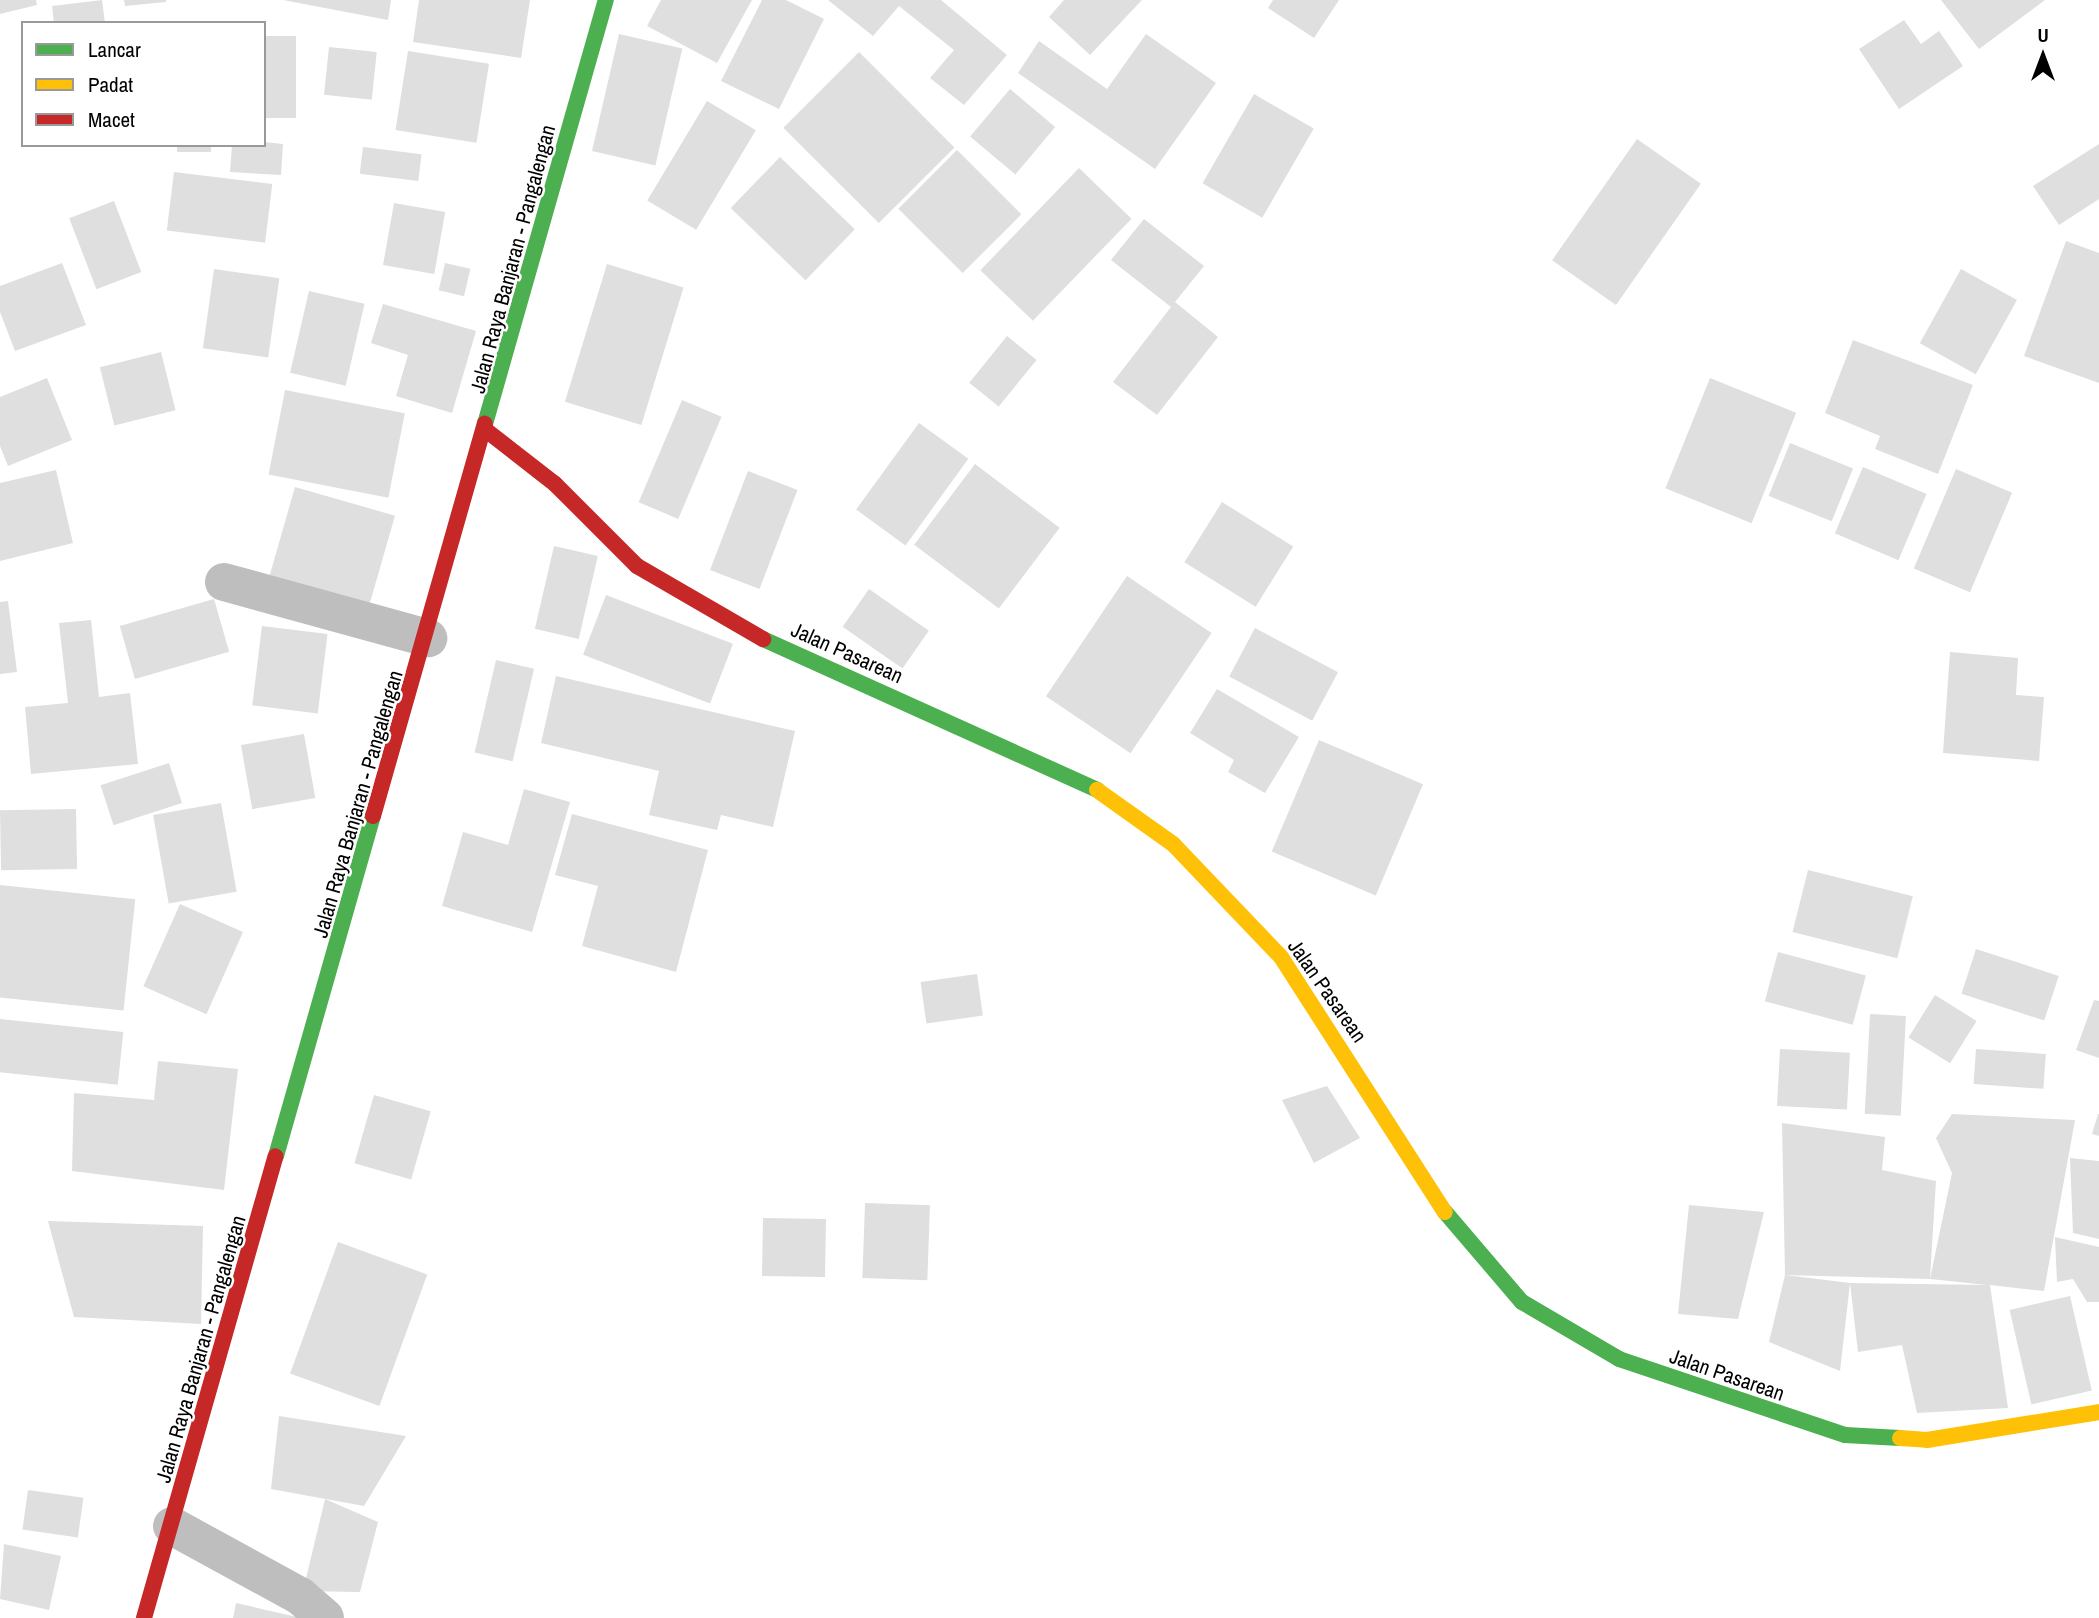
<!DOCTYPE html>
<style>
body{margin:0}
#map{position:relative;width:2099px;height:1618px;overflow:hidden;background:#fff;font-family:"Archivo Narrow",sans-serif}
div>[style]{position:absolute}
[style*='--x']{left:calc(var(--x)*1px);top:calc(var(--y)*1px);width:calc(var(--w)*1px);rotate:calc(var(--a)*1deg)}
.building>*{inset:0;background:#dfdfdf;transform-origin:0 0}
.street>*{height:38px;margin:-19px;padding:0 19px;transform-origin:19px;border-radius:19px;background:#bebebe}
.fast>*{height:16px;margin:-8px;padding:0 8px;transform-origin:8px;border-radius:8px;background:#4caf50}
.slow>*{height:16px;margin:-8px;padding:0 8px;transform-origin:8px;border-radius:8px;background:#ffc107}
.jam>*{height:16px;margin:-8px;padding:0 8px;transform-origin:8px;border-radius:8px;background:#c62828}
span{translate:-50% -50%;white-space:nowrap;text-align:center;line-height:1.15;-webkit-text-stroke:5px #fff;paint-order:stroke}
.street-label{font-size:21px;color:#000}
.legend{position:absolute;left:21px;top:21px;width:245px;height:126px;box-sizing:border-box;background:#fff;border:2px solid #999;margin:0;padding:9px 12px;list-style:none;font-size:21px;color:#000}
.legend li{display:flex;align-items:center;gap:14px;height:35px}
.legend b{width:35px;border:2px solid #999}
.north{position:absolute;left:2008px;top:21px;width:70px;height:70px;-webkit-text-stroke:5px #fff;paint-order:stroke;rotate:0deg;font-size:19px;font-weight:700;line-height:28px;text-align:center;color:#000}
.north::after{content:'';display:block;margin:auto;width:24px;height:32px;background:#000;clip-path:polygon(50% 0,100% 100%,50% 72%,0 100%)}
</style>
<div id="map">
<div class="building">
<i style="clip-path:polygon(0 0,36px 0,37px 5px,0 14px)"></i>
<i style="clip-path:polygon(102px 0,105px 23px,54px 23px,52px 6px)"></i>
<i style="clip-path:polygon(124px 0,166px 0,166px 2px,125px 6px)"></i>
<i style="clip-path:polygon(283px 0,391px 0,388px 20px)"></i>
<i style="clip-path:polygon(419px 0,530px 0,521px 58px,413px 42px)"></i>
<i style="clip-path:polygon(661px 0,752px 0,717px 63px,647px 26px)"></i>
<i style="clip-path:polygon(762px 0,786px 0,824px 19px,779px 109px,721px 81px)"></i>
<i style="clip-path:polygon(828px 0,941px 0,1007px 55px,964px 105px,930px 78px,954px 50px,899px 6px,873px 36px)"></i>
<i style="clip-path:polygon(1064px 0,1142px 0,1090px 55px,1049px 17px)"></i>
<i style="clip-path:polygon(1273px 0,1339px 0,1314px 38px,1268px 8px)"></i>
<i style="clip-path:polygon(1941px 0,2045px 0,1979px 49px)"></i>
<i style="clip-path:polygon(1904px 20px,1921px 44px,1939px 31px,1963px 66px,1899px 109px,1859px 49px)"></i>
<i style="left:619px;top:34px;width:65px;height:120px;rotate:13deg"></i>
<i style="clip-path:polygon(1146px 34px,1216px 83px,1155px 169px,1018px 73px,1039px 41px,1107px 89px)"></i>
<i style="left:264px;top:36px;width:32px;height:82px"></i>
<i style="left:329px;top:47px;width:48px;height:48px;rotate:6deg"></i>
<i style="left:408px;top:51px;width:82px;height:80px;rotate:9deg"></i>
<i style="left:859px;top:52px;width:135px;height:107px;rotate:45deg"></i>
<i style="left:1010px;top:89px;width:59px;height:62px;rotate:40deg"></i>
<i style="left:1254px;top:94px;width:69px;height:103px;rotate:30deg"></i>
<i style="left:707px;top:101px;width:57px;height:116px;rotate:31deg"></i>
<i style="left:1637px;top:139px;width:78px;height:148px;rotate:35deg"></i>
<i style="clip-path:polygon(264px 142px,283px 144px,281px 175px,230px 172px,232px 145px)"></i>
<i style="clip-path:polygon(2099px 144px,2099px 199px,2059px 225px,2033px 186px)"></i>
<i style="left:177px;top:145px;width:34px;height:7px"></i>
<i style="left:363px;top:147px;width:59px;height:27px;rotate:7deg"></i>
<i style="left:957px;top:150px;width:91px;height:83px;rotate:45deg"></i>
<i style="left:780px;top:157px;width:104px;height:71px;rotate:44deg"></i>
<i style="left:1079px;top:168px;width:73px;height:142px;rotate:44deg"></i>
<i style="left:174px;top:172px;width:99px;height:59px;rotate:7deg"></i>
<i style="left:114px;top:201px;width:76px;height:48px;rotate:69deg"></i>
<i style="left:394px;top:203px;width:52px;height:63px;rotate:10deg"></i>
<i style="clip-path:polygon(1144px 219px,1204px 266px,1175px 302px,1218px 337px,1157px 415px,1113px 382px,1171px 307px,1111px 260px)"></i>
<i style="clip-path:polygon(2066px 241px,2099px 253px,2099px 383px,2024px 356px)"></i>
<i style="clip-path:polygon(62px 263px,86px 325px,15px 351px,0 312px,0 286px)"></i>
<i style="left:445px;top:263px;width:26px;height:28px;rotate:13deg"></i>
<i style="left:607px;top:264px;width:80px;height:144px;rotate:17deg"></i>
<i style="left:214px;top:269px;width:66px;height:80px;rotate:8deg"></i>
<i style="left:1961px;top:269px;width:64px;height:85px;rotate:29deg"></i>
<i style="left:309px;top:291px;width:57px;height:84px;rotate:13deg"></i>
<i style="clip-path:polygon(383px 304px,476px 331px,452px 413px,396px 396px,408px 355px,371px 343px)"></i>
<i style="left:1007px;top:336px;width:38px;height:60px;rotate:39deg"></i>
<i style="clip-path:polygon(1853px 340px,1973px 385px,1938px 474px,1875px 449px,1880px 436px,1825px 413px)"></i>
<i style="left:161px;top:352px;width:60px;height:63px;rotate:76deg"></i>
<i style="clip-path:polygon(47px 378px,72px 440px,8px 466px,0 446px,0 397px)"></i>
<i style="left:1710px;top:378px;width:93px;height:119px;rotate:22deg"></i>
<i style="left:285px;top:390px;width:122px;height:86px;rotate:11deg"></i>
<i style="left:682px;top:400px;width:43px;height:111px;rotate:23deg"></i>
<i style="left:919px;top:423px;width:61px;height:107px;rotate:36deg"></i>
<i style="left:1790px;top:443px;width:68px;height:57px;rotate:22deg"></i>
<i style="left:975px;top:464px;width:106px;height:101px;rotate:37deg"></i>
<i style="left:1863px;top:467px;width:69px;height:72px;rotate:23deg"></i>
<i style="left:1956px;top:469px;width:61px;height:108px;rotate:23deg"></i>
<i style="clip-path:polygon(56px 470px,73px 543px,0 561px,0 483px)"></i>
<i style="left:748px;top:471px;width:53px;height:106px;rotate:21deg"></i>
<i style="left:295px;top:487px;width:104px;height:98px;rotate:16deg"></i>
<i style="left:1222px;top:502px;width:84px;height:71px;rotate:32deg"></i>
<i style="left:554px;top:546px;width:45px;height:85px;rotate:13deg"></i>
<i style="left:1127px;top:576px;width:102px;height:145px;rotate:34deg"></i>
<i style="left:869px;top:589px;width:73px;height:46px;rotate:35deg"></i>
<i style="left:606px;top:595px;width:136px;height:64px;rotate:21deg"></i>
<i style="left:214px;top:599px;width:55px;height:98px;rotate:74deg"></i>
<i style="clip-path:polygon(8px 601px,17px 672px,0 674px,0 602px)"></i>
<i style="clip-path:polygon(91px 620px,99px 697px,130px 693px,138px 764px,31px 774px,25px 707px,68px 703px,59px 623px)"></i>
<i style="left:262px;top:626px;width:66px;height:80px;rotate:7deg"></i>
<i style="left:1255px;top:628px;width:94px;height:55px;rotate:28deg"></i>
<i style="clip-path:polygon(1950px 652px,2018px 658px,2016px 695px,2044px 697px,2039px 761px,1943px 753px)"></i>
<i style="left:496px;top:660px;width:39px;height:95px;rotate:13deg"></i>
<i style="clip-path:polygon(556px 676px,795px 731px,773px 827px,721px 815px,717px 830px,649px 815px,659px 771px,541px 743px)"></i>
<i style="clip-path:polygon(1217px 689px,1299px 737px,1265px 793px,1228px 772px,1234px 760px,1190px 733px)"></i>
<i style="left:304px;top:734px;width:65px;height:64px;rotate:80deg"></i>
<i style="left:1319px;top:740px;width:113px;height:121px;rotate:23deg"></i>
<i style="left:169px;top:763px;width:42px;height:72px;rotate:72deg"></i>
<i style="clip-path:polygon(524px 789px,570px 802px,532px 932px,442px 906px,463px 832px,508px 845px)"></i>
<i style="left:221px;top:803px;width:90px;height:69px;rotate:80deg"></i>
<i style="left:76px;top:809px;width:60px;height:76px;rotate:89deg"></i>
<i style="clip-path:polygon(572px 814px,708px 850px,676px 972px,582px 946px,598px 886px,555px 875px)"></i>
<i style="left:1808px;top:870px;width:108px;height:64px;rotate:14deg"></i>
<i style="left:0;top:885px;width:136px;height:112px;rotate:6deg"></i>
<i style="left:180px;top:904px;width:69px;height:90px;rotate:24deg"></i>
<i style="left:1976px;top:949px;width:87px;height:47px;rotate:18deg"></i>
<i style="left:1778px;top:952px;width:91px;height:51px;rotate:15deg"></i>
<i style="left:977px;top:974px;width:42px;height:57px;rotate:82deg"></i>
<i style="left:1935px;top:995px;width:49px;height:50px;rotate:32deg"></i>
<i style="clip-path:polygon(2094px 1000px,2099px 1001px,2099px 1058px,2076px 1050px)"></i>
<i style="left:1870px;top:1014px;width:36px;height:100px;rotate:3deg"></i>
<i style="left:0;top:1019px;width:124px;height:53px;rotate:6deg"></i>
<i style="left:1780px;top:1049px;width:70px;height:57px;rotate:3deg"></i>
<i style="left:1976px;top:1049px;width:70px;height:35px;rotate:4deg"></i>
<i style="clip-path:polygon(158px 1061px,238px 1069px,224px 1190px,72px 1171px,74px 1093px,154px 1100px)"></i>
<i style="clip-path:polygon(1327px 1086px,1360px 1138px,1314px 1163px,1282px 1100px)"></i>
<i style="left:374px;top:1095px;width:59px;height:71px;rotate:16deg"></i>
<i style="clip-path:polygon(1952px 1114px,2075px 1120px,2044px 1291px,1990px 1285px,2008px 1408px,1917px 1413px,1902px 1345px,1858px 1352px,1850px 1283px,1987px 1285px,1930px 1279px,1952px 1173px,1936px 1138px)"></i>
<i style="clip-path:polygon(2098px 1114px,2099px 1114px,2099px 1136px,2092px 1134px)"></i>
<i style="clip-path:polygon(1782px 1123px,1885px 1137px,1882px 1170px,1936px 1181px,1930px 1279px,1785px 1275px)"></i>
<i style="clip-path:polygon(2070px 1158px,2099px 1161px,2099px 1239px,2073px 1233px)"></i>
<i style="left:865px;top:1203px;width:65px;height:75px;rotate:2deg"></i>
<i style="clip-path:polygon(1689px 1205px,1764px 1212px,1738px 1319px,1678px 1314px)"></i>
<i style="left:763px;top:1218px;width:63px;height:58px;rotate:1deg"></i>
<i style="clip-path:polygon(48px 1221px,203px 1226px,201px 1324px,74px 1317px)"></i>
<i style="clip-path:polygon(2055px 1237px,2099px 1247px,2099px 1302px,2087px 1302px,2073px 1279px,2057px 1282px)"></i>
<i style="left:338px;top:1242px;width:95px;height:140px;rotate:20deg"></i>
<i style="clip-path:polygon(1785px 1275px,1850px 1283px,1840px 1371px,1769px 1342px)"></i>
<i style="left:2070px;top:1296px;width:97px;height:62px;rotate:77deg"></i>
<i style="clip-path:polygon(279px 1416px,406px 1436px,364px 1506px,271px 1489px)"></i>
<i style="left:28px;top:1490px;width:56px;height:40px;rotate:8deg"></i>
<i style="clip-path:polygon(325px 1499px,378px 1522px,360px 1592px,303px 1591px)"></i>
<i style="clip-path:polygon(4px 1544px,61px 1556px,49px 1610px,0 1599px)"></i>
<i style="clip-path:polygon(236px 1603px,297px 1617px,297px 1618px,233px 1618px)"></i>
</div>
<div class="street">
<i style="--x:224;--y:582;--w:212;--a:15.4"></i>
<i style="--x:172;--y:1526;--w:146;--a:28.7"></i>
<i style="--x:300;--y:1596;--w:33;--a:41"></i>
</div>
<div class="fast">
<i style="--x:485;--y:424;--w:441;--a:-74.1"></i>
<i style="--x:763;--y:639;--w:367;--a:24.3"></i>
<i style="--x:276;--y:1156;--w:354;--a:-74.1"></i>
<i style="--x:1445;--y:1212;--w:118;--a:49.5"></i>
<i style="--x:1522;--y:1302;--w:113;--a:30.4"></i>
<i style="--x:1619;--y:1359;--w:238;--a:18.6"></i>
<i style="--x:1845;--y:1435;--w:55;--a:3.1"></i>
</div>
<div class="slow">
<i style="--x:1097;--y:790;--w:93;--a:35.4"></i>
<i style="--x:1173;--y:844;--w:156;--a:46.3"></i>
<i style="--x:1281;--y:957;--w:303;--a:57.3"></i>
<i style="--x:1900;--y:1438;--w:27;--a:4"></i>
<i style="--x:1927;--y:1440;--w:174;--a:-9.2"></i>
</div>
<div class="jam">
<i style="--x:487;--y:431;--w:86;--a:37.9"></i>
<i style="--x:555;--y:484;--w:116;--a:45"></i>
<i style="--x:637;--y:566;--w:146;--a:30.1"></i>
<i style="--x:373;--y:816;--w:408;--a:-74.1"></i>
<i style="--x:144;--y:1618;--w:480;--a:-74.1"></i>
</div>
<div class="street-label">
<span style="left:513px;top:259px;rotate:-75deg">Jalan Raya Banjaran - Pangalengan</span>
<span style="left:847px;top:653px;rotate:24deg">Jalan Pasarean</span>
<span style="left:358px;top:804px;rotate:-74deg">Jalan Raya Banjaran - Pangalengan</span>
<span style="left:1327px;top:991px;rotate:55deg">Jalan Pasarean</span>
<span style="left:201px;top:1349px;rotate:-74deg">Jalan Raya Banjaran - Pangalengan</span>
<span style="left:1727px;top:1375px;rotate:19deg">Jalan Pasarean</span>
</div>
<ul class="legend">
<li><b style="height:9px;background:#4caf50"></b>Lancar</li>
<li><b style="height:9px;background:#ffc107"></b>Padat</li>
<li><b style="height:9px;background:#c62828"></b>Macet</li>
</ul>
<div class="north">U</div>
</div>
